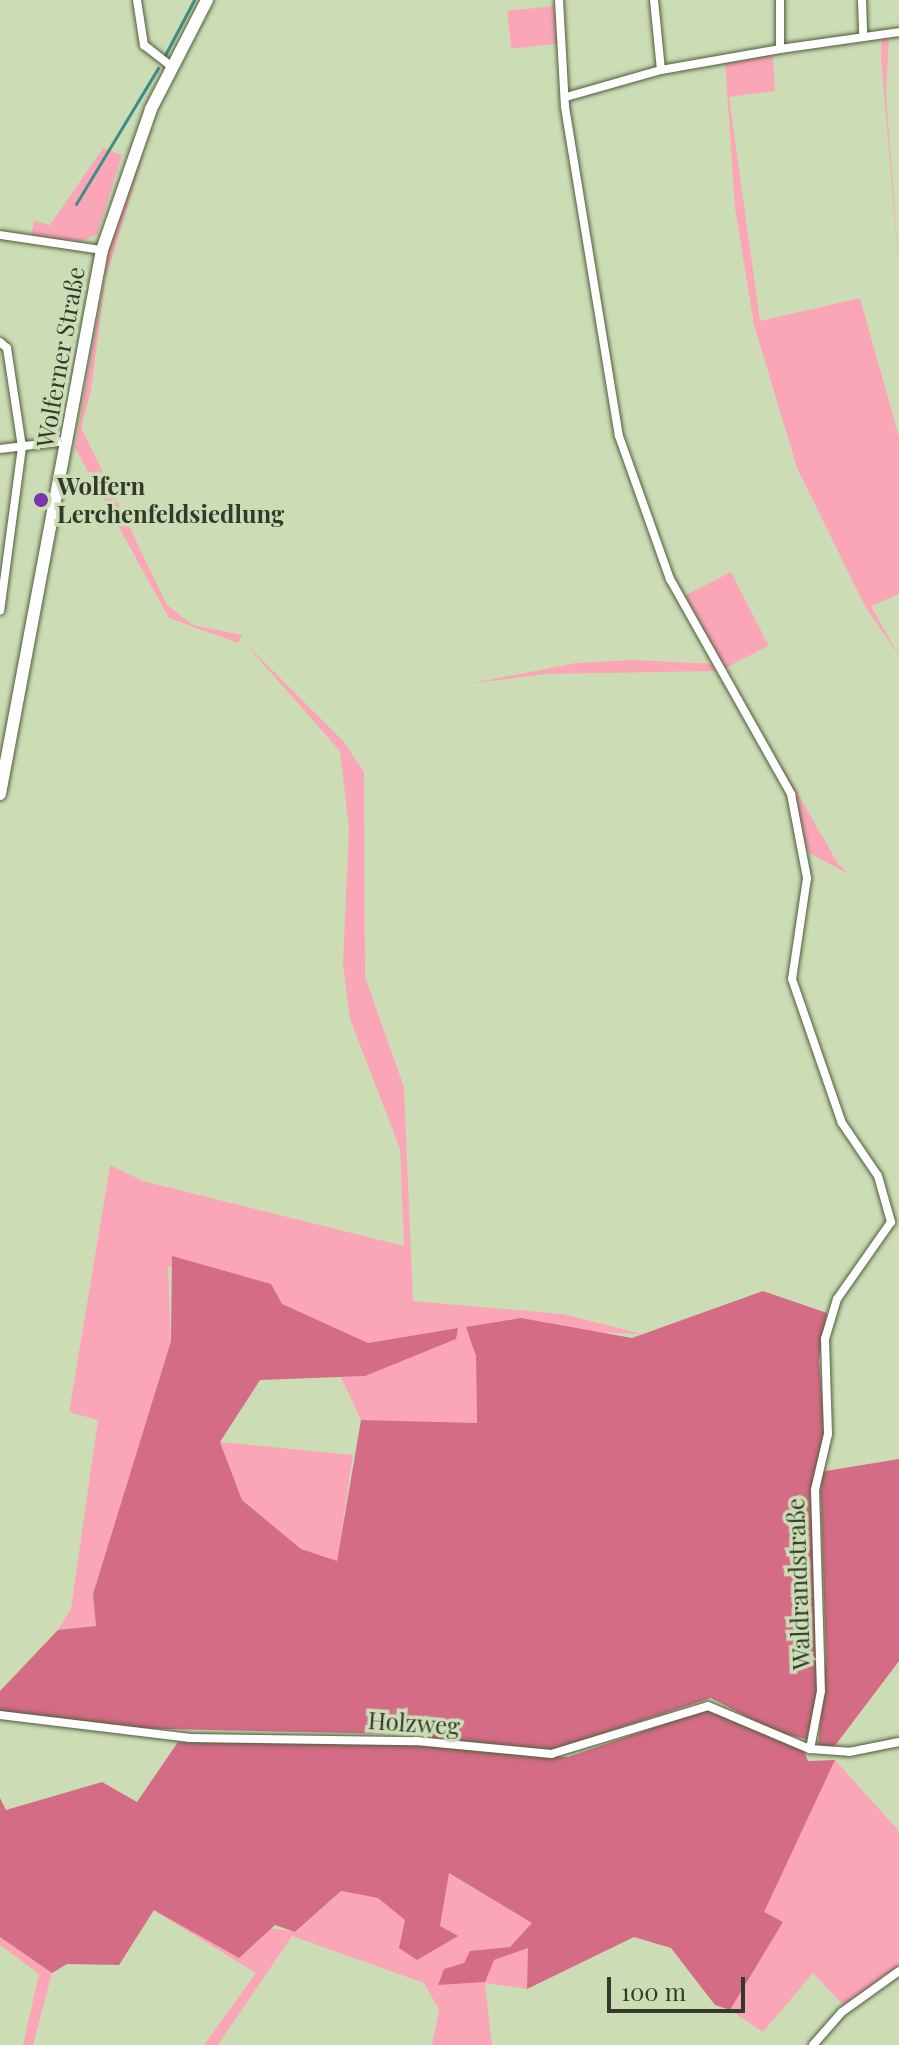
<!DOCTYPE html>
<meta charset="utf-8">
<style>
body{margin:0}
#map{position:relative;width:899px;height:2045px;overflow:hidden;background:#ccddb6;font-family:"Playfair Display",serif}
div>[style]{position:absolute}
[style*='--x']{left:calc(var(--x)*1px);top:calc(var(--y)*1px);width:calc(var(--w)*1px);rotate:calc(var(--a)*1deg)}
.green>*{inset:0;background:#fba6b7;transform-origin:0 0}
.forest>*{inset:0;background:#d36c84}
.stream>*{height:3px;margin:-1.5px;padding:0 1.5px;transform-origin:1.5px;border-radius:1.5px;background:#3f8e86}
.roads{filter:drop-shadow(0 0 2px #4f5d3b) drop-shadow(0 0 2px #4f5d3b)}
.street>*{height:8px;margin:-4px;padding:0 4px;transform-origin:4px;border-radius:4px;background:#fff}
.secondary>*{height:12px;margin:-6px;padding:0 6px;transform-origin:6px;border-radius:6px;background:#fff}
.dots>*{width:22px;height:22px;translate:-50% -50%;box-sizing:border-box;border:4px solid #ccddb6;border-radius:50%}
span{translate:-50% -50%;white-space:nowrap;text-align:center;line-height:1.15;-webkit-text-stroke:7px #ccddb6;paint-order:stroke}
.street-label{font-size:24px;color:#343a2b}
.poi-label{font-size:24px;color:#343a2b;font-weight:700}
.left{translate:0 -50%;text-align:left}
.scale{position:absolute;left:607px;top:1977px;width:138px;height:36px;box-sizing:border-box;border:4px solid #343a2b;border-top:0;padding-left:10px;font-size:24px;line-height:28px;white-space:nowrap;color:#343a2b;-webkit-text-stroke:6px #ccddb6;paint-order:stroke}
</style>
<div id="map">
<div class="green">
<i style="left:554px;top:6px;width:38px;height:47px;rotate:84deg"></i>
<i style="clip-path:polygon(889px 37px,886px 95px,899px 267px,881px 59px,882px 38px)"></i>
<i style="clip-path:polygon(773px 55px,775px 91px,729px 97px,760px 321px,860px 298px,899px 437px,899px 594px,871px 606px,899px 656px,866px 608px,797px 468px,754px 325px,735px 208px,725px 62px)"></i>
<i style="clip-path:polygon(146px 146px,105px 280px,91px 391px,81px 427px,167px 605px,193px 625px,242px 635px,238px 643px,169px 618px,75px 448px,111px 240px)"></i>
<i style="clip-path:polygon(103px 148px,122px 155px,97px 234px,83px 241px,31px 237px,34px 221px,50px 225px)"></i>
<i style="left:731px;top:572px;width:83px;height:53px;rotate:63deg"></i>
<i style="clip-path:polygon(242px 640px,343px 741px,364px 772px,365px 977px,404px 1087px,413px 1301px,563px 1314px,642px 1334px,467px 1327px,476px 1356px,477px 1424px,361px 1420px,341px 1377px,365px 1376px,458px 1328px,368px 1343px,168px 1266px,171px 1341px,93px 1594px,96px 1626px,58px 1630px,71px 1609px,98px 1420px,69px 1412px,110px 1165px,143px 1181px,404px 1246px,400px 1149px,350px 1019px,343px 964px,349px 828px,340px 751px)"></i>
<i style="clip-path:polygon(633px 660px,715px 664px,718px 671px,546px 674px,468px 684px,576px 663px)"></i>
<i style="clip-path:polygon(781px 764px,838px 864px,849px 874px,809px 853px)"></i>
<i style="clip-path:polygon(220px 1442px,353px 1455px,337px 1561px,301px 1549px,242px 1500px)"></i>
<i style="clip-path:polygon(835px 1760px,899px 1831px,899px 1976px,845px 2007px,813px 1973px,763px 2032px,730px 2010px,782px 1923px,763px 1912px)"></i>
<i style="clip-path:polygon(448px 1873px,533px 1923px,510px 1947px,470px 1951px,494px 1960px,529px 1947px,527px 1989px,485px 1983px,492px 2045px,432px 2045px,439px 2010px,424px 1983px,292px 1936px,218px 2045px,204px 2045px,256px 1973px,153px 1910px,296px 1932px,341px 1891px,378px 1898px,405px 1920px,423px 1951px,457px 1936px,440px 1927px)"></i>
<i style="clip-path:polygon(0 1937px,52px 1973px,33px 2045px,23px 2045px,39px 1974px,0 1945px)"></i>
</div>
<div class="forest">
<i style="clip-path:polygon(172px 1256px,271px 1284px,282px 1304px,368px 1343px,458px 1328px,456px 1339px,365px 1376px,260px 1380px,220px 1442px,242px 1500px,301px 1549px,337px 1561px,361px 1420px,477px 1423px,476px 1356px,466px 1327px,521px 1318px,632px 1338px,763px 1291px,827px 1313px,819px 1360px,825px 1433px,811px 1490px,818px 1691px,807px 1739px,778px 1733px,711px 1698px,552px 1750px,395px 1734px,122px 1728px,0 1711px,0 1691px,58px 1630px,96px 1626px,93px 1594px,171px 1341px)"></i>
<i style="clip-path:polygon(899px 1459px,899px 1661px,834px 1747px,818px 1747px,826px 1659px,820px 1472px)"></i>
<i style="clip-path:polygon(708px 1709px,804px 1751px,808px 1761px,835px 1760px,764px 1912px,783px 1922px,730px 2010px,715px 2005px,671px 1948px,634px 1937px,527px 1989px,528px 1948px,494px 1960px,485px 1982px,438px 1985px,444px 1969px,464px 1963px,470px 1951px,510px 1947px,532px 1923px,449px 1873px,440px 1926px,458px 1936px,417px 1960px,399px 1948px,405px 1920px,378px 1898px,341px 1891px,295px 1932px,275px 1925px,239px 1958px,154px 1910px,119px 1965px,67px 1964px,52px 1973px,0 1937px,0 1798px,6px 1810px,102px 1782px,137px 1802px,178px 1742px,417px 1745px,568px 1757px)"></i>
</div>
<div class="stream">
<i style="--x:165;--y:55;--w:62;--a:-62.2"></i>
<i style="--x:76;--y:204;--w:159;--a:-58.9"></i>
</div>
<div class="roads">
<div class="street">
<i style="--x:137;--y:0;--w:46;--a:81.2"></i>
<i style="--x:144;--y:45;--w:34;--a:38"></i>
<i style="--x:559;--y:0;--w:107;--a:86.8"></i>
<i style="--x:565;--y:107;--w:333;--a:80.7"></i>
<i style="--x:619;--y:436;--w:152;--a:70.4"></i>
<i style="--x:670;--y:579;--w:247;--a:60.6"></i>
<i style="--x:791;--y:794;--w:86;--a:79.2"></i>
<i style="--x:807;--y:878;--w:102;--a:98.4"></i>
<i style="--x:792;--y:979;--w:152;--a:70.9"></i>
<i style="--x:842;--y:1123;--w:64;--a:55.8"></i>
<i style="--x:878;--y:1176;--w:48;--a:74.2"></i>
<i style="--x:891;--y:1222;--w:94;--a:125"></i>
<i style="--x:837;--y:1299;--w:42;--a:106.7"></i>
<i style="--x:825;--y:1339;--w:95;--a:88.2"></i>
<i style="--x:828;--y:1434;--w:57;--a:103.1"></i>
<i style="--x:815;--y:1490;--w:201;--a:88.3"></i>
<i style="--x:821;--y:1691;--w:59;--a:100.7"></i>
<i style="--x:862;--y:0;--w:37;--a:88"></i>
<i style="--x:780;--y:49;--w:120;--a:-8.1"></i>
<i style="--x:661;--y:70;--w:121;--a:-10"></i>
<i style="--x:780;--y:49;--w:49;--a:-90"></i>
<i style="--x:566;--y:97;--w:99;--a:-15.9"></i>
<i style="--x:661;--y:70;--w:70;--a:-95.7"></i>
<i style="--x:0;--y:235;--w:103;--a:8.4"></i>
<i style="--x:0;--y:342;--w:9;--a:41"></i>
<i style="--x:7;--y:348;--w:100;--a:81.4"></i>
<i style="--x:22;--y:447;--w:165;--a:97.6"></i>
<i style="--x:0;--y:449;--w:67;--a:-6.8"></i>
<i style="--x:0;--y:1715;--w:190;--a:6.9"></i>
<i style="--x:189;--y:1738;--w:227;--a:0.8"></i>
<i style="--x:416;--y:1741;--w:136;--a:5.5"></i>
<i style="--x:551;--y:1754;--w:164;--a:-17"></i>
<i style="--x:708;--y:1706;--w:111;--a:22.9"></i>
<i style="--x:810;--y:1749;--w:39;--a:4"></i>
<i style="--x:849;--y:1752;--w:51;--a:-11.3"></i>
<i style="--x:813;--y:2045;--w:44;--a:-48.7"></i>
<i style="--x:842;--y:2012;--w:70;--a:-35.7"></i>
</div>
<div class="secondary">
<i style="--x:0;--y:794;--w:553;--a:-79.38"></i>
<i style="--x:102;--y:250;--w:149;--a:-70.8"></i>
<i style="--x:151;--y:109;--w:123;--a:-62.8"></i>
</div>
</div>
<div class="dots">
<i style="left:41px;top:500px;background:#7635a9"></i>
</div>
<div class="street-label">
<span style="left:60px;top:357px;rotate:-80deg">Wolferner Straße</span>
<span style="left:798px;top:1584px;rotate:-92deg">Waldrandstraße</span>
<span style="left:414px;top:1723px;rotate:4deg">Holzweg</span>
</div>
<div class="poi-label">
<span class="left" style="left:57px;top:500px">Wolfern<br>Lerchenfeldsiedlung</span>
</div>
<div class="scale">100 m</div>
</div>
